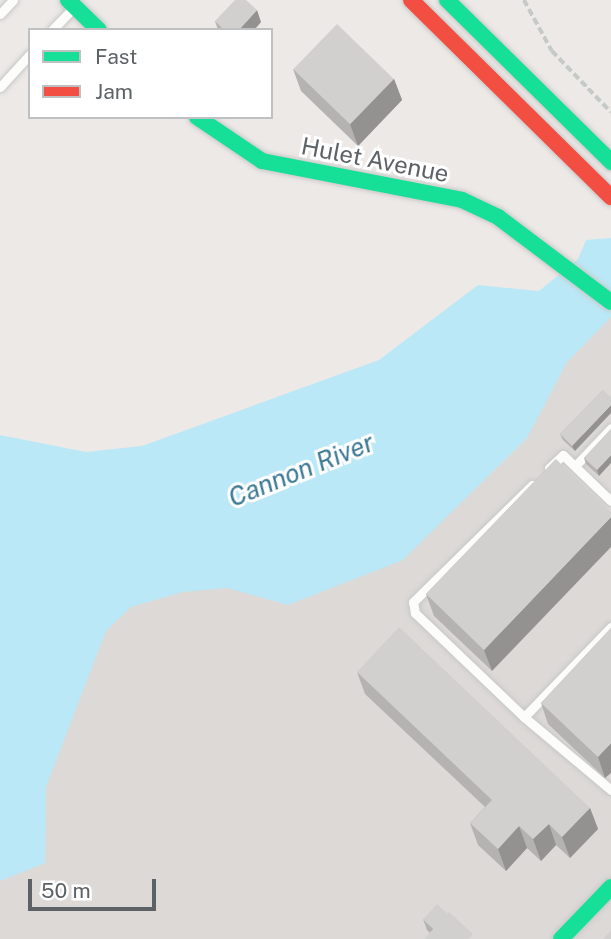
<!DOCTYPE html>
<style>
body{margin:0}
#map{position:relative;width:611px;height:939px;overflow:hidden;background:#ece9e6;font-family:"Public Sans",sans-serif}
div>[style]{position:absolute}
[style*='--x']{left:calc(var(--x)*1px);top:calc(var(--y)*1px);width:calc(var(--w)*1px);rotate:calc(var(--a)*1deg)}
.industrial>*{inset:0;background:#dcd9d7}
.water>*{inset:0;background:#bbe8f6}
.path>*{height:3.5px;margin-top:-1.75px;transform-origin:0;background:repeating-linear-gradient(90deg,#c5cac7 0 7px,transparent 0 10.5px)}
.roads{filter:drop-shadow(0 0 2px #c8c8c7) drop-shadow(0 0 2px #c8c8c7)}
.lane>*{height:9px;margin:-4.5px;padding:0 4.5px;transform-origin:4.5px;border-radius:4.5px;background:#fcfcfb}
.fast>*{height:16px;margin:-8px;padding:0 8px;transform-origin:8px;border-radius:8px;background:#16e098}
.jam>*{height:16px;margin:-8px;padding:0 8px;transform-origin:8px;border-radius:8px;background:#f24e42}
.wall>*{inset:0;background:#b5b3b2}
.shaded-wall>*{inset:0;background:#939291}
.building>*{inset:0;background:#d2d0cf;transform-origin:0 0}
span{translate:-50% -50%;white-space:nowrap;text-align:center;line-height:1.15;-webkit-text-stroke:6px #fff;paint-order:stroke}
.street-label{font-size:24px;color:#5c6265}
.water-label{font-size:26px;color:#3a7894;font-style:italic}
.legend{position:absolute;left:28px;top:28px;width:245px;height:91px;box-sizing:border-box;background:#fff;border:2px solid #bec0c1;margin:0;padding:9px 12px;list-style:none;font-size:21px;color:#5c6265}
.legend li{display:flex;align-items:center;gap:14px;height:35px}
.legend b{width:35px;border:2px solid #bec0c1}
.scale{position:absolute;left:28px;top:879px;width:128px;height:32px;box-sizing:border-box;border:4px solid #5c6265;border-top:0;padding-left:9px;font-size:21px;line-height:24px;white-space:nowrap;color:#5c6265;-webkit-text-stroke:5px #fff;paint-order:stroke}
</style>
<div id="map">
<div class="industrial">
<i style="clip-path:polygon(611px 310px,611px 939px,0 939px,0 643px)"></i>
</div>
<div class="water">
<i style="clip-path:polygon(611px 238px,611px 317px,567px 362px,527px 438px,403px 560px,288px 605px,227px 588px,183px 592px,131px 607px,106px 631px,46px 787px,45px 863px,0 881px,0 435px,86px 452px,142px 446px,379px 360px,478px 285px,539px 291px,578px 259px,586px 240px)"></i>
</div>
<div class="path">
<i style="--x:524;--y:0;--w:58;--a:61.2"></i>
<i style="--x:552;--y:51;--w:85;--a:46"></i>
</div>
<div class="roads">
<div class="lane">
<i style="--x:0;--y:14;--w:19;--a:-47"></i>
<i style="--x:52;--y:30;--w:30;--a:-46"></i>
<i style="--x:0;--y:87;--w:45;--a:-47.7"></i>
<i style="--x:575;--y:466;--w:52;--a:-46.5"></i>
<i style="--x:549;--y:468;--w:19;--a:-43"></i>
<i style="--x:563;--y:455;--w:66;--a:43.8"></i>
<i style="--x:611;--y:627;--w:125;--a:134"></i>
<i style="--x:524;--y:717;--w:114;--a:40"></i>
<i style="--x:524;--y:717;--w:151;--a:-136.3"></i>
<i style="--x:415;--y:613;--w:11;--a:-100"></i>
<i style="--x:413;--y:602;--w:167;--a:-44.5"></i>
</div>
<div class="fast">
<i style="--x:68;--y:0;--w:43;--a:44.1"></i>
<i style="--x:447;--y:0;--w:231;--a:44.6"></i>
<i style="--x:197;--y:117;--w:78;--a:34.1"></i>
<i style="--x:262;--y:161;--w:204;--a:11"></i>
<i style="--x:462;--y:200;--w:40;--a:25"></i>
<i style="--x:498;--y:217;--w:141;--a:37"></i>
<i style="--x:561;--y:939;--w:72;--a:-46.1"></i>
</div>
<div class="jam">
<i style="--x:411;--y:0;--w:281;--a:44.6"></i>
</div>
</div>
<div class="wall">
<i style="clip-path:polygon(215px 21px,261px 22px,254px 30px,218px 30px)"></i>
<i style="clip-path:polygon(293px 69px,394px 79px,402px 100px,358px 146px,301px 91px)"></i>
<i style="clip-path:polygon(603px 390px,575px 451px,563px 440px,560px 434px)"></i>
<i style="clip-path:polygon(611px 429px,599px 476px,586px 464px,584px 458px)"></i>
<i style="clip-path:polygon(556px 459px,492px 671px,434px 616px,426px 594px)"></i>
<i style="clip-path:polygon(611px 628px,605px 778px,548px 724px,541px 703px)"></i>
<i style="clip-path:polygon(357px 672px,590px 808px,598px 829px,570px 858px,556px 845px,541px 861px,527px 848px,506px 871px,478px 845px,470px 823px,485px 807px,365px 694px)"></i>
<i style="clip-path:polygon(448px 914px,430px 933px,427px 930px,423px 919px)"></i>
</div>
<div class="shaded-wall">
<i style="clip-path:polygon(257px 10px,261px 22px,254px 30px,239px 30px)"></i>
<i style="clip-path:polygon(394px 79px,402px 100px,358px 146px,350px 124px)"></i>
<i style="clip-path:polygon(611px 405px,611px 413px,575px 451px,572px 446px)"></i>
<i style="clip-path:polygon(611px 455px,611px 463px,599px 476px,597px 470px)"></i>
<i style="clip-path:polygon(611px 517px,611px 547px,492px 671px,484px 650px)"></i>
<i style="clip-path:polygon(611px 743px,611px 773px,605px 778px,598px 757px)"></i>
<i style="clip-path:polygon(590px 808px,598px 829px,570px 858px,562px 837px)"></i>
<i style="clip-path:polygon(549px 824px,556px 845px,541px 861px,533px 839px)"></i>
<i style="clip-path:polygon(519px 826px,527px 848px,506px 871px,498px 849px)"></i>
</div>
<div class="building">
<i style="clip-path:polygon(235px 0,246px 0,257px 10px,239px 30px,224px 30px,215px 21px)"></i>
<i style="left:337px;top:24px;width:79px;height:63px;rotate:44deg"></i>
<i style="clip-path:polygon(603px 390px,611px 397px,611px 405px,572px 446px,560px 434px)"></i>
<i style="clip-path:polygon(611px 429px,611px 455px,597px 470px,584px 458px)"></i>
<i style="clip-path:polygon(556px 459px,611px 512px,611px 517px,484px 650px,426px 594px)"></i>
<i style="clip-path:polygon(399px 627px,590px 808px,562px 837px,549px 824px,533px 839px,519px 826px,498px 849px,470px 823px,492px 800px,357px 672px)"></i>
<i style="clip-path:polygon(611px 628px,611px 743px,598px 757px,541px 703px)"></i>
<i style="left:437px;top:904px;width:15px;height:21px;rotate:42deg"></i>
<i style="clip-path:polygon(449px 912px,473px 934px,468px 939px,424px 939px)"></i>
<i style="clip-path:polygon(611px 930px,611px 939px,603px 939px)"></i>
</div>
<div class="street-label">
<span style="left:375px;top:160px;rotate:11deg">Hulet Avenue</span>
</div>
<div class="water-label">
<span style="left:301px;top:470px;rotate:-22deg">Cannon River</span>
</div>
<ul class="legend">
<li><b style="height:9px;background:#16e098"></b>Fast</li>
<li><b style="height:9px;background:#f24e42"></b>Jam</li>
</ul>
<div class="scale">50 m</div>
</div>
